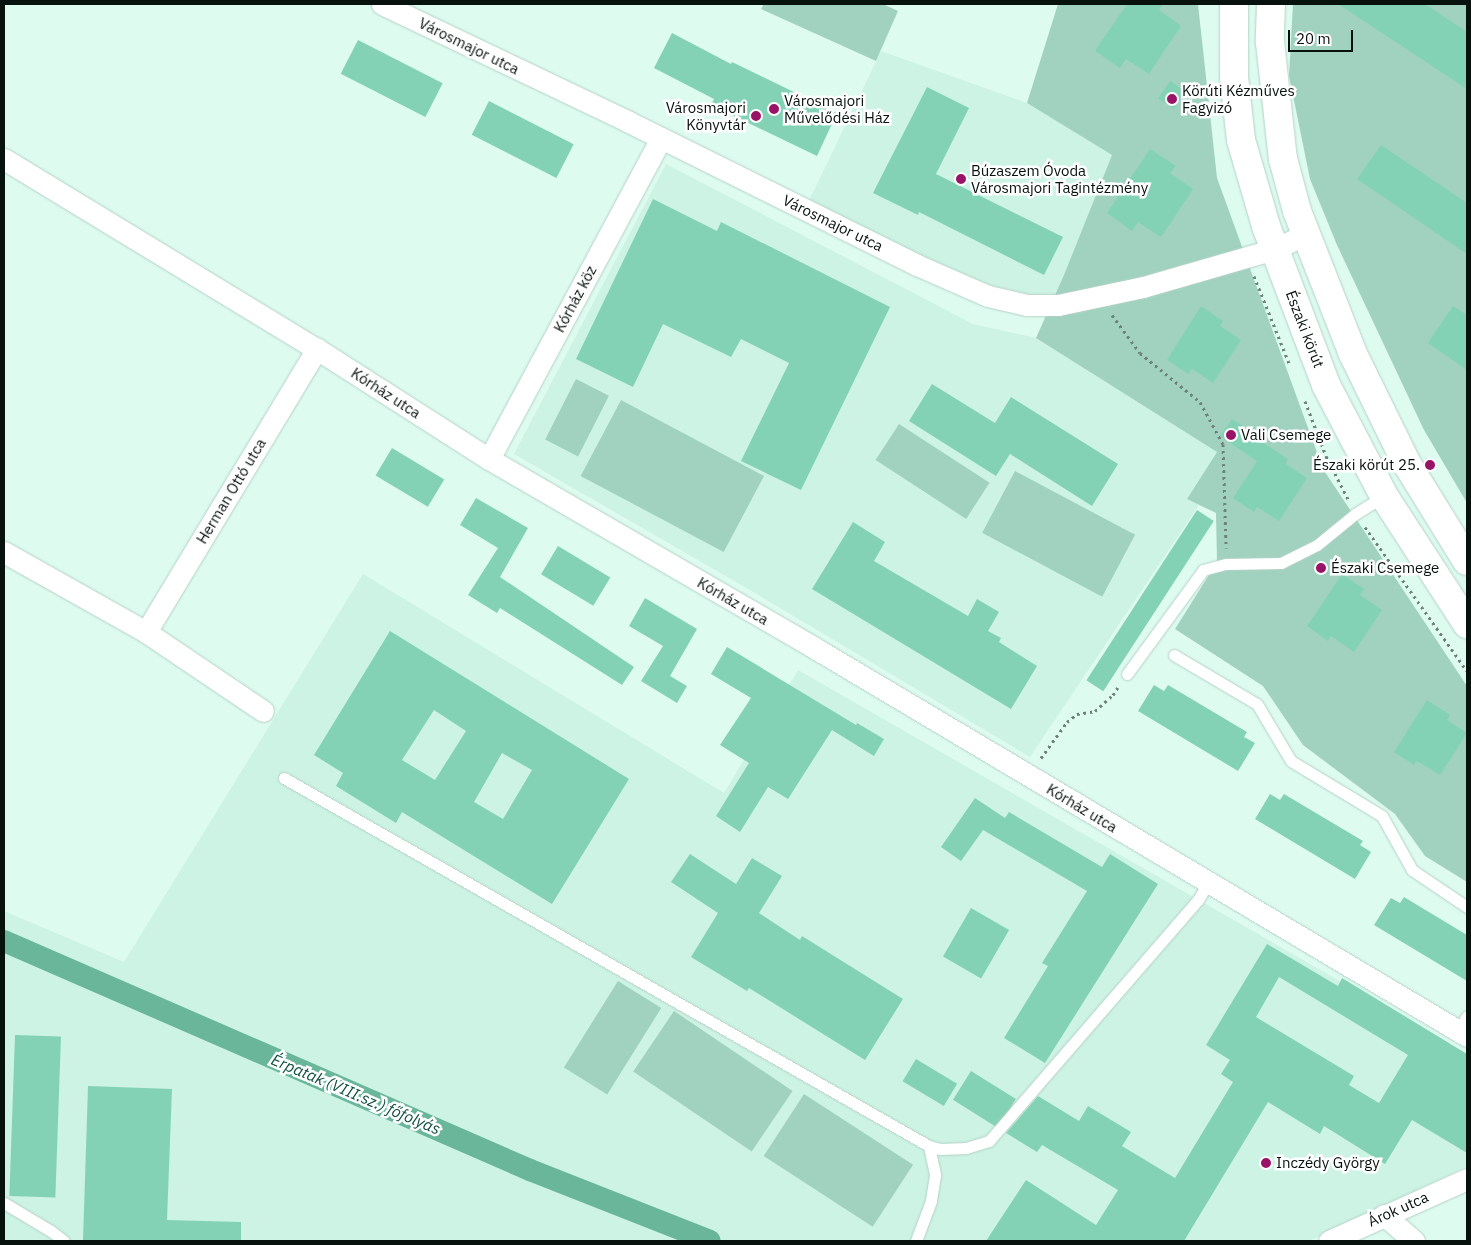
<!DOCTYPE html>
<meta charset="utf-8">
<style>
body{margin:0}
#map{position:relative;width:1471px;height:1245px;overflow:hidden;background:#defbf0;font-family:"IBM Plex Sans",sans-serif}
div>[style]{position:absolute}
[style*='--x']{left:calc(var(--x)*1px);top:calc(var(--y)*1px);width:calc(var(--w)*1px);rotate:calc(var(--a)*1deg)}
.built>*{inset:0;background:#cdf3e4}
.green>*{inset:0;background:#a0d2bf;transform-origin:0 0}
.canal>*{height:22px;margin:-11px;padding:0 11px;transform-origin:11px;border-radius:11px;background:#69b69b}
.building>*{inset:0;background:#84d2b6;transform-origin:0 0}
.path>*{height:3px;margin-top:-1.5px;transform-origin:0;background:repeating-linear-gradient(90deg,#6f827a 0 2.5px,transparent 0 6.5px)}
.roads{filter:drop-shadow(0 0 1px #b5d2c6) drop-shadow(0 0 1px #b5d2c6)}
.service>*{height:11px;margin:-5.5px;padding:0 5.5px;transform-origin:5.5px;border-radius:5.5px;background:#fff}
.minor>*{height:21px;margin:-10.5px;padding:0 10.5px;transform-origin:10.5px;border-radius:10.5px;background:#fff}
.primary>*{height:28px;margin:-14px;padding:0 14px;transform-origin:14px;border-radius:14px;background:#fff}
.dots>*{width:14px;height:14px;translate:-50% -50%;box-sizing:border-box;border:2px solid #fff;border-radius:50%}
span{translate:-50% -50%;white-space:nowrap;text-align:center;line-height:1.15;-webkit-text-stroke:5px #fff;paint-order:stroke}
.street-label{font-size:15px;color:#07110d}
.poi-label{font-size:15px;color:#07110d}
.left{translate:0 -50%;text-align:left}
.right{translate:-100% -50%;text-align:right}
.water-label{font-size:16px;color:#0e4f3d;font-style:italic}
.frame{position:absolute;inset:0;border:5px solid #07110d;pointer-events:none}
.scale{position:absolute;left:1288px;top:30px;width:65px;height:22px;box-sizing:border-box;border:2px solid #07110d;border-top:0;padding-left:6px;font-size:15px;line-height:18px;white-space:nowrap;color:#07110d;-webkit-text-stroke:4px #fff;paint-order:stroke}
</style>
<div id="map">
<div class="built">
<i style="clip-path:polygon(881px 51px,1027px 103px,1112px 155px,1056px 296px,1036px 298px,984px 283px,916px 254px,808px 203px)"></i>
<i style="clip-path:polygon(666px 164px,973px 324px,1036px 338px,1217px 452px,1187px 499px,1199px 505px,1030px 757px,755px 593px,514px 454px)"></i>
<i style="clip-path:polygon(363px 574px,724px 793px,798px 670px,1467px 1054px,1467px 1166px,1309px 1241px,4px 1241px,4px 911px,124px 962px)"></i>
</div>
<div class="green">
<i style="clip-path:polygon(764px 4px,883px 4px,898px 11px,876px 61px,761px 9px)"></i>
<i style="clip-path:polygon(1058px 4px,1198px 4px,1217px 178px,1323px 469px,1467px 686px,1467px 882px,1425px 856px,1395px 814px,1303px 745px,1263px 686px,1175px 629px,1217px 562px,1216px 513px,1187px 499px,1217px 452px,1036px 338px,1064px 275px,1112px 155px,1027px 103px)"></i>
<i style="clip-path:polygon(1293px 4px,1467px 4px,1467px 503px,1424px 430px,1337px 245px,1310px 179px,1289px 76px)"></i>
<i style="left:576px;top:379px;width:37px;height:68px;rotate:27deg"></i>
<i style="left:621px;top:400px;width:162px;height:86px;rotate:28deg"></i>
<i style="left:899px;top:424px;width:108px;height:43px;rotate:33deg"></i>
<i style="left:1015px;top:471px;width:136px;height:70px;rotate:28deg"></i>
<i style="left:618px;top:981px;width:51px;height:102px;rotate:32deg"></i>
<i style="left:674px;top:1011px;width:143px;height:73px;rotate:34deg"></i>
<i style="left:804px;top:1094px;width:130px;height:74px;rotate:33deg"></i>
</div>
<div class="canal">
<i style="--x:4;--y:941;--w:574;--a:23.53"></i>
<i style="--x:530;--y:1170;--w:193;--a:21.5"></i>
</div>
<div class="building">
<i style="clip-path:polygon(1127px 4px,1163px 4px,1159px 10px,1181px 26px,1149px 74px,1126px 59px,1120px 68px,1095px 51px)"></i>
<i style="clip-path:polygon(1338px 4px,1425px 4px,1467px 32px,1467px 89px)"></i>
<i style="clip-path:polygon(672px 33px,731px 64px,732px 62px,837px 113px,817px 156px,711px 105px,714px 99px,654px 68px)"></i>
<i style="left:358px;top:40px;width:95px;height:38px;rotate:27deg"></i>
<i style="left:1170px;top:81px;width:19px;height:21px;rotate:35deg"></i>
<i style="clip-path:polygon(927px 87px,969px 108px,936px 174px,1063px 237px,1044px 275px,919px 212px,918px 215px,873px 193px)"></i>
<i style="left:489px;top:101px;width:95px;height:38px;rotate:27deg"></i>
<i style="clip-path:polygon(1381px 145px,1467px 203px,1467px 254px,1357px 179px)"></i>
<i style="clip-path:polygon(1150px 149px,1176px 166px,1170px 173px,1193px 189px,1161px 237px,1138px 222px,1132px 231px,1107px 213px)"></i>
<i style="clip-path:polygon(653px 199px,717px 231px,721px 222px,890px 307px,801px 490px,741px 461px,789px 363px,741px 339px,731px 357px,663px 324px,633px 387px,576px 359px)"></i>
<i style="clip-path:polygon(1201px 306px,1223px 321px,1220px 326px,1241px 340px,1213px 383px,1192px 369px,1188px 374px,1167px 360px)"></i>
<i style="clip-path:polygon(1453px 306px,1467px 315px,1467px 370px,1428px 343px)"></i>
<i style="clip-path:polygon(932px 384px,995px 423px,1011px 397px,1118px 464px,1092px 506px,1010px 454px,996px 476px,909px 421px)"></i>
<i style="clip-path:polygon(1232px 419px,1248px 429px,1247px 432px,1288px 459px,1286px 464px,1307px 478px,1279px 521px,1257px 507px,1254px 512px,1233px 498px,1257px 461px,1220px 436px)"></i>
<i style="left:392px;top:448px;width:61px;height:32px;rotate:31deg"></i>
<i style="clip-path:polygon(476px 498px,528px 528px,500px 577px,634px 667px,622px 685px,500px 608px,497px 613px,468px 595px,498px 548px,460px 525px)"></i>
<i style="left:1197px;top:510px;width:20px;height:203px;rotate:33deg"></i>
<i style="clip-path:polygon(853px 522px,885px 542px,874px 561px,968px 616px,977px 599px,999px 612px,988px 631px,1001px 638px,999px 642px,1037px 666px,1011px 709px,812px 589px)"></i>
<i style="left:558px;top:546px;width:61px;height:33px;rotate:31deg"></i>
<i style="clip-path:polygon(1342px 574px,1364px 589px,1360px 595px,1382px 610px,1354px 652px,1331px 636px,1328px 641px,1307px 626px)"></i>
<i style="clip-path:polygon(645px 598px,697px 629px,670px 676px,687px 686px,677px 703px,641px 681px,663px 646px,629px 626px)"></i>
<i style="clip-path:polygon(evenodd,390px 631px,629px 779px,552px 904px,402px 812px,396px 823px,336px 786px,343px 773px,314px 755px,390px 631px,434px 710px,466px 731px,435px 780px,402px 760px,434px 710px,390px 631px,502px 753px,532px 770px,503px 819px,474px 802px,502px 753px)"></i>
<i style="clip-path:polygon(727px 647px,856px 725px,857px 723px,884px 739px,874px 756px,832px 730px,788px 799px,768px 787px,740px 832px,716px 816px,749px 763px,720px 745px,751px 698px,711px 674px)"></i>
<i style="clip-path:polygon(1154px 685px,1164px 691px,1168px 685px,1247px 732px,1244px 737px,1255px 743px,1238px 771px,1138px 711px)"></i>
<i style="clip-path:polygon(1427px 700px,1450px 715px,1447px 720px,1467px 733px,1440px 775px,1417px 761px,1414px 765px,1394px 752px)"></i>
<i style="clip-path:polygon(1270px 794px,1280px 800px,1284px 794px,1363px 841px,1360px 845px,1371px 852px,1355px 879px,1255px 819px)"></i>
<i style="clip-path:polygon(975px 798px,1005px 818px,1009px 812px,1102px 867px,1110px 854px,1158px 884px,1045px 1063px,1004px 1038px,1048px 966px,1042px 963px,1087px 891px,983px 830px,961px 861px,941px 847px)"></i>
<i style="clip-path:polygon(690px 854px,736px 884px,752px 858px,782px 876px,759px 913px,800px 940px,802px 936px,903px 999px,865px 1060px,749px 988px,747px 991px,691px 957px,718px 913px,671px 882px)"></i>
<i style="clip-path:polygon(1404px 897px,1467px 935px,1467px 981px,1374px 925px,1391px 898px,1400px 903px)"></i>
<i style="left:971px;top:908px;width:44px;height:56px;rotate:30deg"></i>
<i style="clip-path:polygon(evenodd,1267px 944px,1338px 986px,1342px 978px,1467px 1054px,1467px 1153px,1412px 1120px,1385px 1164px,1324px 1126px,1320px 1134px,1268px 1102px,1184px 1241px,986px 1241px,1026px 1180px,1096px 1225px,1118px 1190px,1042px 1145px,1037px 1152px,1006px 1133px,1038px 1096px,1079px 1121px,1088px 1106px,1131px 1132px,1122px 1146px,1175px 1178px,1233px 1082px,1221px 1074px,1230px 1060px,1206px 1045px,1267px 944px,1279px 977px,1408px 1055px,1379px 1103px,1349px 1085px,1354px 1076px,1256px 1017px,1279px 977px)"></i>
<i style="left:15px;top:1035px;width:46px;height:161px;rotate:2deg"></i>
<i style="left:916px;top:1059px;width:48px;height:26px;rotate:31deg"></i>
<i style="left:971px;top:1071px;width:53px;height:34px;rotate:32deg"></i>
<i style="clip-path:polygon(88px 1086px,172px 1089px,167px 1220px,241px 1222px,241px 1241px,83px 1240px)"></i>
</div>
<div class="path">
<i style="--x:1254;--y:276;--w:94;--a:68.1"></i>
<i style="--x:1112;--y:315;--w:47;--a:53.6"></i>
<i style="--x:1140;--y:353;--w:77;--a:39.2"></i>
<i style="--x:1200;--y:402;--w:48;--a:61.3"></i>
<i style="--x:1223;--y:444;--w:104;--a:88.3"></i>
<i style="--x:1305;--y:401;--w:59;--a:69.1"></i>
<i style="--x:1326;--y:456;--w:51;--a:62.9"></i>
<i style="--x:1365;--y:527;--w:176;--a:54.7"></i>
<i style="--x:1041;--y:758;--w:44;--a:-54.2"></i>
<i style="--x:1067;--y:722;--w:13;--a:-39"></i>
<i style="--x:1077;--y:714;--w:18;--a:-9"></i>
<i style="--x:1095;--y:711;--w:24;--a:-42"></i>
<i style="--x:1113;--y:695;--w:9;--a:-58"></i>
</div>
<div class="roads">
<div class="service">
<i style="--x:1174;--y:655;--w:96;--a:30.6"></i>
<i style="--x:1257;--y:704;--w:66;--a:59.2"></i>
<i style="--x:1291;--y:761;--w:106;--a:31.1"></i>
<i style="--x:1382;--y:816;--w:62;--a:60.9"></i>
<i style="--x:1412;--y:870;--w:66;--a:33.9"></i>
<i style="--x:1127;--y:674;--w:129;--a:-53.8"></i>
<i style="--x:1203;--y:570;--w:24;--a:-15"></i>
<i style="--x:1226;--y:564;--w:55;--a:-1"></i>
<i style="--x:1281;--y:563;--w:40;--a:-26.6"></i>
<i style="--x:1317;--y:545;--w:49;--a:-39.2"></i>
<i style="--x:1355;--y:514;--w:34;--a:-32"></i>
<i style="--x:284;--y:778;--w:743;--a:29.71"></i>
<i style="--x:929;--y:1146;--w:30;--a:78"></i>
<i style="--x:935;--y:1175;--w:26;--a:99"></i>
<i style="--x:931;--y:1201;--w:43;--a:110.6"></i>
<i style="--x:1458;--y:1031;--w:17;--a:-59"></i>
<i style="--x:929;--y:1146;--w:11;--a:15"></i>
<i style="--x:940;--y:1149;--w:26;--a:-2"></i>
<i style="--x:966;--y:1148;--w:24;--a:-17"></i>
<i style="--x:989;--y:1141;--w:319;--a:-49.1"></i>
<i style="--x:1198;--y:900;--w:20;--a:-60"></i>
<i style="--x:4;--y:1203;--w:55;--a:30.8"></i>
<i style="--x:51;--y:1231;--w:16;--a:38"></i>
</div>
<div class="minor">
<i style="--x:382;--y:4;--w:272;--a:25.5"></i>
<i style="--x:627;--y:121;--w:324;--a:26.4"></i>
<i style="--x:917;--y:265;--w:77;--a:23.6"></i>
<i style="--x:988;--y:296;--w:39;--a:13"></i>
<i style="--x:1026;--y:305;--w:32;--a:0"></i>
<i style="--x:1058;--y:305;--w:87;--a:-12"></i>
<i style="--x:1143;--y:287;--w:137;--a:-16.1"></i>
<i style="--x:1275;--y:249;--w:34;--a:-26"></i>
<i style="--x:4;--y:159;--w:366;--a:31.3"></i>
<i style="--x:317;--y:349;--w:204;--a:32.6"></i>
<i style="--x:489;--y:459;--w:375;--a:30.1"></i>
<i style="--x:813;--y:647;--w:761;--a:30.74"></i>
<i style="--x:489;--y:459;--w:364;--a:-61.8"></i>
<i style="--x:4;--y:552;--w:163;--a:29.4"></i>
<i style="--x:146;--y:632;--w:331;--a:-58.9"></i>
<i style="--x:146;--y:632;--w:141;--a:34"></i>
<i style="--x:1384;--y:1215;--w:40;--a:41"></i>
<i style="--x:1329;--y:1241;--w:151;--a:-24.2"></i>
</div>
<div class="primary">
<i style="--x:1234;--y:4;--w:73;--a:90"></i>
<i style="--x:1234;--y:77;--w:63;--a:83.7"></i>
<i style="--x:1241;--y:140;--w:90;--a:73.8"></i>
<i style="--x:1266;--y:226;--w:170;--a:69.3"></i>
<i style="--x:1326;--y:385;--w:125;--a:62.4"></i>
<i style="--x:1384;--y:496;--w:153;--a:57"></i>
<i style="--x:1271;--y:4;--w:38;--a:92"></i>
<i style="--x:1270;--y:42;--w:118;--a:83.7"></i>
<i style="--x:1283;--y:159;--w:54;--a:74.9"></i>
<i style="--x:1297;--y:211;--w:154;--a:68.6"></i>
<i style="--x:1353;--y:354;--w:123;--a:63.9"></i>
<i style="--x:1407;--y:464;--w:114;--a:58.3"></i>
</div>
</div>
<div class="dots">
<i style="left:1172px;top:99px;background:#991366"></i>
<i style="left:774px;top:109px;background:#991366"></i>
<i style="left:756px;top:116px;background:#991366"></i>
<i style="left:961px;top:179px;background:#991366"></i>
<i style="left:1231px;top:435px;background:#991366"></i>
<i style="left:1430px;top:465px;background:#991366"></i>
<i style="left:1321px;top:568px;background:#991366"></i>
<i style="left:1266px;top:1163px;background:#991366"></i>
</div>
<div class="street-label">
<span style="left:469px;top:46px;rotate:26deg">Városmajor utca</span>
<span style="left:833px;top:223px;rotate:26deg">Városmajor utca</span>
<span style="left:575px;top:299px;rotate:-62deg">Kórház köz</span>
<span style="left:1305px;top:329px;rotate:69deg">Északi körút</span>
<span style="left:386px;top:393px;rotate:33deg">Kórház utca</span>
<span style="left:231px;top:491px;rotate:-59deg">Herman Ottó utca</span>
<span style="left:733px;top:601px;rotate:30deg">Kórház utca</span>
<span style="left:1082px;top:808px;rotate:31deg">Kórház utca</span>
<span style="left:1398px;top:1209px;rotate:-24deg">Árok utca</span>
</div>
<div class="poi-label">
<span class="left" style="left:1182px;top:99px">Körúti Kézműves<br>Fagyizó</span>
<span class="left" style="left:784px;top:109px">Városmajori<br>Művelődési Ház</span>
<span class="right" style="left:746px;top:116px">Városmajori<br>Könyvtár</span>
<span class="left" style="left:971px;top:179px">Búzaszem Óvoda<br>Városmajori Tagintézmény</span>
<span class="left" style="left:1241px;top:435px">Vali Csemege</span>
<span class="right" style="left:1420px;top:465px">Északi körút 25.</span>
<span class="left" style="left:1331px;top:568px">Északi Csemege</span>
<span class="left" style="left:1276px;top:1163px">Inczédy György</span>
</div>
<div class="water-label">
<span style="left:356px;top:1094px;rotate:23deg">Érpatak (VIII.sz.) főfolyás</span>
</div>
<div class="frame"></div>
<div class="scale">20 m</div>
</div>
